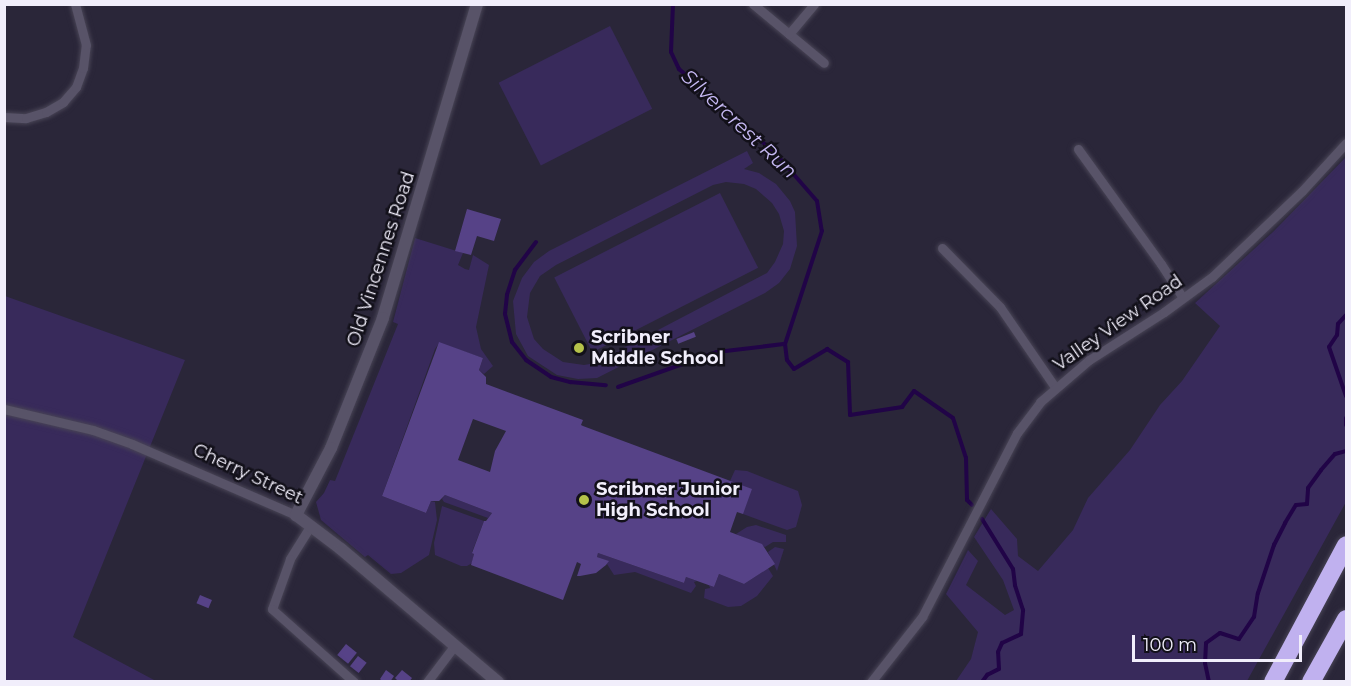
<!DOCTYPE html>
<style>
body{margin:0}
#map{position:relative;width:1351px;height:686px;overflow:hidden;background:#2a2639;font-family:Montserrat,sans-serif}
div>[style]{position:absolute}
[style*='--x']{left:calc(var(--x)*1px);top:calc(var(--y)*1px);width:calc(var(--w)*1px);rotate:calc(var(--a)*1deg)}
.green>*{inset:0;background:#382a5b;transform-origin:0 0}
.stream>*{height:4px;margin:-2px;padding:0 2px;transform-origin:2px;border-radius:2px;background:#210447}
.building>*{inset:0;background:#564287;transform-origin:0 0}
.roads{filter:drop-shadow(0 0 2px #484455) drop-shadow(0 0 2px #484455)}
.minor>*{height:9px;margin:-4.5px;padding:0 4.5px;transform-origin:4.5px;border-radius:4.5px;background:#585368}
.tertiary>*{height:12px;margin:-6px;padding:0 6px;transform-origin:6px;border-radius:6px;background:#585368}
.motorway>*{height:18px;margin:-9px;padding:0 9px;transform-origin:9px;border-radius:9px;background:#c0b1ef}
.dots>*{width:16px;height:16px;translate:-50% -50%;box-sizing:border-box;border:3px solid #121019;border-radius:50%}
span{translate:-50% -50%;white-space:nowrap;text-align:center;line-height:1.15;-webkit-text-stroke:5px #121019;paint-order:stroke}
.street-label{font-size:18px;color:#f1eefb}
.poi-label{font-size:18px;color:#f1eefb;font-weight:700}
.left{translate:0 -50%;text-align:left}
.water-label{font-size:20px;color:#c6b9f4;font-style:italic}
.frame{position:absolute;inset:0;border:6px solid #f1eefb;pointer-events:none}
.scale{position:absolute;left:1132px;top:635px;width:170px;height:27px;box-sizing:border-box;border:3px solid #f1eefb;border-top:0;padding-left:8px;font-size:18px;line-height:21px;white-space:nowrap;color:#f1eefb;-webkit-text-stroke:4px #121019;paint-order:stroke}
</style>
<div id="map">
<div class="green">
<i style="left:610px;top:26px;width:93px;height:125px;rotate:63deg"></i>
<i style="clip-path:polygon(evenodd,747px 151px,753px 163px,744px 169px,759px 173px,776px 184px,790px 201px,795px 212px,797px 246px,790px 269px,779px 283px,765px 293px,597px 378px,578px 379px,557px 375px,528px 356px,516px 334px,513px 301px,522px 278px,534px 262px,549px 251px,747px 151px,726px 182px,744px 184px,756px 189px,772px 203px,779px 214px,784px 231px,783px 244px,775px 262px,767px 273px,595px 363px,584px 365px,563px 362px,543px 349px,534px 339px,527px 317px,530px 293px,540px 276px,556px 265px,713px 185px,726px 182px)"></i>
<i style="clip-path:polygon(1346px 157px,1346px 502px,1247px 681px,956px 681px,971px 659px,978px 632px,946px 594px,968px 550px,978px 561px,966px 585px,1005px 615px,1014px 610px,1003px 580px,974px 537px,991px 509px,1017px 539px,1018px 556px,1038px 571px,1073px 530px,1088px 498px,1130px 450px,1160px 405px,1182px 381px,1220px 326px,1195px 303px,1274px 231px)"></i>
<i style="left:720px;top:193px;width:84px;height:186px;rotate:63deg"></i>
<i style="clip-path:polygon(415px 238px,463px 253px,458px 265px,465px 269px,469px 270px,473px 255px,489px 265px,476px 327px,481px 349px,493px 366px,484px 374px,479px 370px,483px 358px,439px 343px,435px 349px,382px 496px,426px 513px,431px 501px,435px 502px,437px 520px,429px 555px,401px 573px,391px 574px,368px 555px,365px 557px,321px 520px,316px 502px,324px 493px,330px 480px,335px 481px,398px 324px,393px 322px)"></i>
<i style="clip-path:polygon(5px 296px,185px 360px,73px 637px,156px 681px,5px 682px)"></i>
<i style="clip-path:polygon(735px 470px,747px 471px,798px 491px,802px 505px,796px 527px,787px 530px,743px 514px,730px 481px)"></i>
<i style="clip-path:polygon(445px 495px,492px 513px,488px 518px,444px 502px,442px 499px)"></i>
<i style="clip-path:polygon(442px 506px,484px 521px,472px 552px,474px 554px,472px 563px,467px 566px,461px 566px,435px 555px,434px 543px)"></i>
<i style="clip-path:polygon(756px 525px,786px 535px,786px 542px,773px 542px,765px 547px,736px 534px,747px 527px)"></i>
<i style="clip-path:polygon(775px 547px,784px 549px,777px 571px,768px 552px)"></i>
<i style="clip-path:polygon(598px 553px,684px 583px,686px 577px,697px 581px,694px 582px,696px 586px,691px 593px,635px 572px,614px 575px,607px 564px,608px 561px,597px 557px)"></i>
<i style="clip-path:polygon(768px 568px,773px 576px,757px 596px,741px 606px,728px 607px,704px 598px,705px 589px,710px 588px,709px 585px,714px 587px,719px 574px,744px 584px)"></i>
</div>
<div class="stream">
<i style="--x:673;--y:4;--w:48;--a:92.4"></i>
<i style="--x:671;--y:52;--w:19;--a:65"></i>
<i style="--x:679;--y:69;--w:129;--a:41.2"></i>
<i style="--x:776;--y:154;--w:62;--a:48.9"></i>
<i style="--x:817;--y:201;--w:30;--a:81"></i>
<i style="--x:822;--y:231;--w:119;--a:108.1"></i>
<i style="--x:785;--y:344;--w:16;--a:83"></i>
<i style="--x:787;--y:360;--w:11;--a:52"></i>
<i style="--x:794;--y:369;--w:39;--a:-31"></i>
<i style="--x:827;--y:349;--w:25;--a:32"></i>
<i style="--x:848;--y:362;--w:53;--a:87.8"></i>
<i style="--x:850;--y:415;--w:53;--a:-8.7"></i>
<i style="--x:902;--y:407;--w:20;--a:-53"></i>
<i style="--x:914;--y:391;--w:47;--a:34.7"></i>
<i style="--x:953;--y:418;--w:42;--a:72"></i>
<i style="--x:966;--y:458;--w:42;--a:88.6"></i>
<i style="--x:967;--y:500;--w:7;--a:45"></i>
<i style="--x:536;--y:242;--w:35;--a:127"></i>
<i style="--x:515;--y:270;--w:26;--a:108"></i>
<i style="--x:507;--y:295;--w:19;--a:96"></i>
<i style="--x:505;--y:314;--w:29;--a:76"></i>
<i style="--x:512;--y:342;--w:23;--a:52"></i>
<i style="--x:526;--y:360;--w:30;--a:34"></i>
<i style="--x:551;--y:377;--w:20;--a:15"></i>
<i style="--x:570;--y:382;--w:36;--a:5"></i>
<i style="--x:1346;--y:315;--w:12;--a:132"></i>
<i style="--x:1338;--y:324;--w:11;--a:95"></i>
<i style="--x:1337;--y:335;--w:14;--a:124"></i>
<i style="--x:1329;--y:347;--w:52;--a:70.9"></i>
<i style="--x:618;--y:387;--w:105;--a:-19.5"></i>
<i style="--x:717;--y:352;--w:67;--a:-6.8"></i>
<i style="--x:1346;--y:418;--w:7;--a:90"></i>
<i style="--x:982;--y:682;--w:9;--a:-54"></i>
<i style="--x:987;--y:675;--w:13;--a:-27"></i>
<i style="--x:999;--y:669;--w:17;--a:-93"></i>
<i style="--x:998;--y:652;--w:10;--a:-66"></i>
<i style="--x:1002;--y:643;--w:21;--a:-25"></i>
<i style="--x:1021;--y:634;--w:24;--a:-85"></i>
<i style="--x:1023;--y:610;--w:26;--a:-108"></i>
<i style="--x:1015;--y:585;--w:16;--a:-97"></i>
<i style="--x:1013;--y:569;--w:59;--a:-121.8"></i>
<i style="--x:1209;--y:682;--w:19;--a:-102"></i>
<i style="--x:1205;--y:663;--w:20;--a:-87"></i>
<i style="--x:1206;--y:643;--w:17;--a:-36"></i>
<i style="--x:1220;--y:633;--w:20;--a:18"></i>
<i style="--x:1239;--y:639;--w:27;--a:-56"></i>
<i style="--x:1254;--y:617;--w:24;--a:-81"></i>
<i style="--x:1258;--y:593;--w:51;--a:-71.6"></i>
<i style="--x:1274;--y:545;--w:25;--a:-63"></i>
<i style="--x:1285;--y:523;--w:21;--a:-59"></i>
<i style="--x:1296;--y:505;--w:11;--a:-5"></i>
<i style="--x:1307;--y:504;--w:16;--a:-86"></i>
<i style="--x:1308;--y:488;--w:22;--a:-54"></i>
<i style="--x:1321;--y:470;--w:21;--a:-49"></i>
<i style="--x:1335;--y:454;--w:11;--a:-15"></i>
</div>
<div class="building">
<i style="clip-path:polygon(467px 209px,501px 219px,494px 241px,477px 236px,471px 255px,455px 251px)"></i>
<i style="left:694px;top:332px;width:5px;height:19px;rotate:68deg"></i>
<i style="clip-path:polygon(evenodd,439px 342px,483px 358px,479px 370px,486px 377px,486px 384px,583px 420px,581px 425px,583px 426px,752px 489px,743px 514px,737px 512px,730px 532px,762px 544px,775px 564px,744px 584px,719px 574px,714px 587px,686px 577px,684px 583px,598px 553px,597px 557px,609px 561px,606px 565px,596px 573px,580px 576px,577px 576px,581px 564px,577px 562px,563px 600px,471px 565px,474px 554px,472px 553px,484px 521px,486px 521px,492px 513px,445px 495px,439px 501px,431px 501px,426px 513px,382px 496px,439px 342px,473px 419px,506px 431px,495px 451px,490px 472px,458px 460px,473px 419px)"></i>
<i style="left:200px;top:595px;width:13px;height:9px;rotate:23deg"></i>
<i style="left:346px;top:644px;width:14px;height:14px;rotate:39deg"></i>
<i style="left:358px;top:656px;width:11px;height:13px;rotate:38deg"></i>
<i style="clip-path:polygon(386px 670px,394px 676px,390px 682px,383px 682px,380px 679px)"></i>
<i style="clip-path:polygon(402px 670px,412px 678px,409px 682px,399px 682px,395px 678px)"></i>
</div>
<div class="roads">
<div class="minor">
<i style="--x:753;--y:4;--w:92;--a:39.7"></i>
<i style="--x:789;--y:34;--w:39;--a:-50"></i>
<i style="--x:4;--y:117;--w:22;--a:3"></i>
<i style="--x:26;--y:118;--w:21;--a:-17"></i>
<i style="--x:46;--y:112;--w:20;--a:-30"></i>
<i style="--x:63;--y:102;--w:20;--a:-49"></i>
<i style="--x:76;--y:87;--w:20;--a:-70"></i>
<i style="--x:83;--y:68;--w:23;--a:-83"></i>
<i style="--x:86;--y:45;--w:42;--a:-105"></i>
<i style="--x:1078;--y:149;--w:142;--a:54.2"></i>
<i style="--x:1161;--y:264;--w:40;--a:57.1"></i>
<i style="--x:942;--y:248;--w:83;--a:45.5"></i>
<i style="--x:1000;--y:307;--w:97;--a:55.5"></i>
<i style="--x:4;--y:409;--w:91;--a:13.3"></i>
<i style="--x:93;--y:430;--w:41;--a:19.7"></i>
<i style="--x:132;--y:444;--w:179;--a:23.4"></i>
<i style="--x:311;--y:525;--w:40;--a:122"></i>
<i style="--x:290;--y:559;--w:53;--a:109.8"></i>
<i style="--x:272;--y:609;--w:110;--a:41.7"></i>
<i style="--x:427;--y:682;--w:46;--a:-52.9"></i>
<i style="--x:871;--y:682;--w:83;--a:-51.9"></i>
<i style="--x:922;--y:617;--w:207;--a:-62.7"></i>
<i style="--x:1017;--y:433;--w:39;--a:-53"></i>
<i style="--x:1040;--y:402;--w:65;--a:-40.6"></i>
<i style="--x:1089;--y:360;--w:89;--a:-32.6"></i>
<i style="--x:1164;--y:312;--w:59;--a:-36.1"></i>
<i style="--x:1212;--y:277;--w:124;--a:-43.7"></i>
<i style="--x:1302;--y:191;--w:65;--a:-47.5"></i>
</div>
<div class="tertiary">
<i style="--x:477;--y:4;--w:328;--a:106.7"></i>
<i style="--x:383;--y:318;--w:140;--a:111.8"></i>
<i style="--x:331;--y:448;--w:76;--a:117.6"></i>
<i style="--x:296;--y:515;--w:56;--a:37.1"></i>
<i style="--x:341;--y:549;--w:206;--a:40.3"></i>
</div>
<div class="motorway">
<i style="--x:1273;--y:682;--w:155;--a:-61.9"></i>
<i style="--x:1311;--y:682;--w:72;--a:-60.9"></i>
</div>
</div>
<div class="dots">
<i style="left:579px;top:348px;background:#b5c24a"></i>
<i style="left:584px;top:500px;background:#b5c24a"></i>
</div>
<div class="street-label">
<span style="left:381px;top:259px;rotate:-72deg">Old Vincennes Road</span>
<span style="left:1118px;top:323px;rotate:-35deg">Valley View Road</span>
<span style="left:248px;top:474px;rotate:25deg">Cherry Street</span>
</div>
<div class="poi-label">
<span class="left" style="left:591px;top:348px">Scribner<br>Middle School</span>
<span class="left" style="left:596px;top:500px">Scribner Junior<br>High School</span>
</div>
<div class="water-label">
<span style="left:739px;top:124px;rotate:43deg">Silvercrest Run</span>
</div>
<div class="frame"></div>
<div class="scale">100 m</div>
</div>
